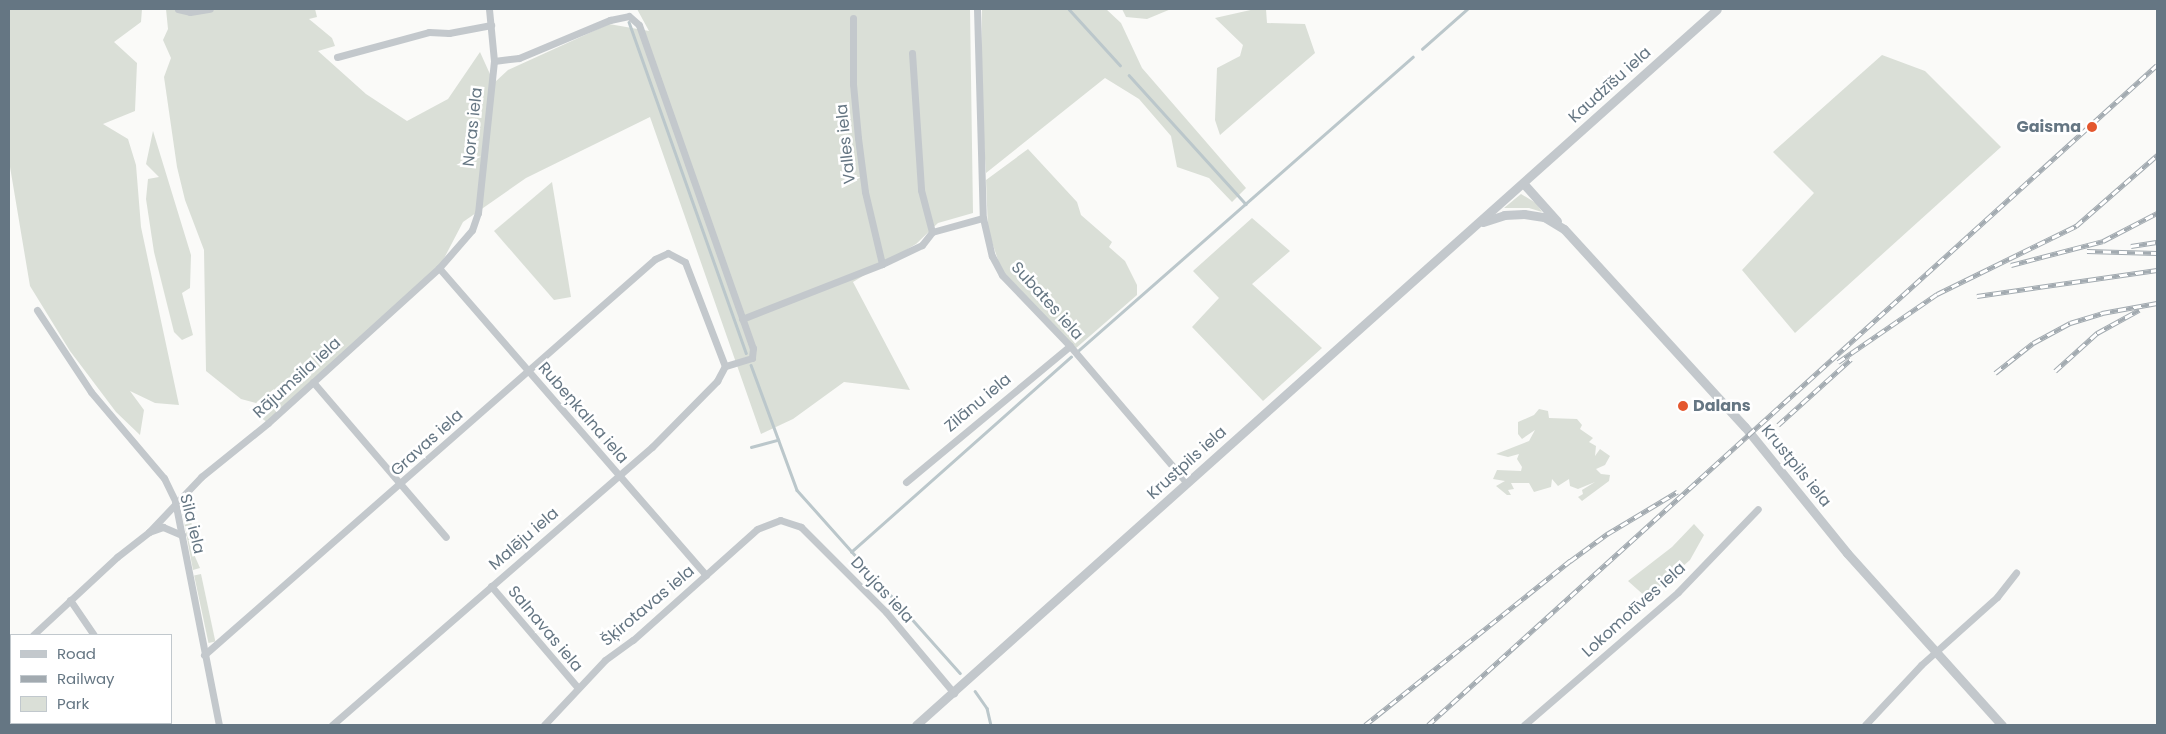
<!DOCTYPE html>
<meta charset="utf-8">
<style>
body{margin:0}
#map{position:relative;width:2166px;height:734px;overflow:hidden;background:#fafaf8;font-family:Poppins,sans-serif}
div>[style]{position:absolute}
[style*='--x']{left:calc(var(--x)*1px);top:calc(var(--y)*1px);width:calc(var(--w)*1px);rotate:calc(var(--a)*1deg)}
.green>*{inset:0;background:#dadfd7;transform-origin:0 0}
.stream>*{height:2.5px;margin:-1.25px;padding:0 1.25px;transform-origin:1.25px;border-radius:1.25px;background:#bbc7cb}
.minor>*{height:7px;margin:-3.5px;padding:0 3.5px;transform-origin:3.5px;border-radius:3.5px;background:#c3c8cc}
.tertiary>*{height:9px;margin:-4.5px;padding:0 4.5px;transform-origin:4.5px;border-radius:4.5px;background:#c3c8cc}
.rail>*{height:4.5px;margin-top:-2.25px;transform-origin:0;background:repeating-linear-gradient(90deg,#fff 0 8px,#a2aab0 0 16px);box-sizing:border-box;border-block:1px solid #a2aab0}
.dots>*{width:14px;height:14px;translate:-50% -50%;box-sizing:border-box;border:2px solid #fff;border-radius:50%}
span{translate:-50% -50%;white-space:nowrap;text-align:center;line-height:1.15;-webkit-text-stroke:5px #fff;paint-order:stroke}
.street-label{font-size:16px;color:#657683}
.poi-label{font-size:16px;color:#657683;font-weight:700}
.right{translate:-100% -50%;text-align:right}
.left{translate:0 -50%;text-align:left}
.frame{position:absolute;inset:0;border:10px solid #657683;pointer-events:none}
.legend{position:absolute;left:10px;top:634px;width:162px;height:90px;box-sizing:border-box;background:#fff;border:1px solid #c1c8cd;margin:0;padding:6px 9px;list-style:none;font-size:15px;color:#657683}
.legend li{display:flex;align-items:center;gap:10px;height:25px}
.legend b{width:25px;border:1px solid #c1c8cd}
</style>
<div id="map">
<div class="green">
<i style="clip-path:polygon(9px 9px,142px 9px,141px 22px,114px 42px,137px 63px,135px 111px,103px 124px,128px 139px,136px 165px,141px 227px,179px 405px,155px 403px,130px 391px,144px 410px,140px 435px,116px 412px,70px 351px,30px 286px,9px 161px)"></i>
<i style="clip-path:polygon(166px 9px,315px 9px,317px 17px,309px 19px,332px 38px,335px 46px,318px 51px,366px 94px,407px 121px,448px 99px,480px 52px,494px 83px,508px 70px,609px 24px,649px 31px,637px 9px,970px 9px,973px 213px,938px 223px,916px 244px,853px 282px,910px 390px,844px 382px,793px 419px,761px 434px,650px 117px,526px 178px,463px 222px,439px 268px,268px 423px,260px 417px,273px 398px,274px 389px,256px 403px,241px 399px,206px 371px,204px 250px,185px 200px,177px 167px,164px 77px,171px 58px,163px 40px,168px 29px)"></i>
<i style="clip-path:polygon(982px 9px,1106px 9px,1121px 23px,1142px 68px,1246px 188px,1232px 202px,1209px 178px,1177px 167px,1171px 136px,1139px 99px,1105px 78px,986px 173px,981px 99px)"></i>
<i style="clip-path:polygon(1122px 9px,1171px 9px,1147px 19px,1126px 17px)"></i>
<i style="clip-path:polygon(1255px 9px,1266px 9px,1267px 23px,1305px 24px,1315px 53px,1220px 135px,1215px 120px,1217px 68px,1240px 56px,1243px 45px,1215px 18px)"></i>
<i style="clip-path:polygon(1882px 55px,1925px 71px,2001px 147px,1795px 333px,1742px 270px,1814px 193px,1773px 152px)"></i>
<i style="clip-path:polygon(153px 131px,191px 255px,190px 288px,182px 293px,193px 335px,182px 340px,174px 332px,154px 252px,146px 199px,148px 179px,159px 177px,146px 164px)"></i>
<i style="clip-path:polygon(1028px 149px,1077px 202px,1081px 215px,1112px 242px,1109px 247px,1125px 261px,1137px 285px,1137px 295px,1075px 349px,1001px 269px,988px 230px,986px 180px)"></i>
<i style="clip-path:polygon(552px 182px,571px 297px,554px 300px,494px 231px)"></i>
<i style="clip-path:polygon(1521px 194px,1536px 203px,1542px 212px,1529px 208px,1504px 208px)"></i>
<i style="clip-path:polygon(1252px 218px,1290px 251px,1252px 284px,1322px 348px,1263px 401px,1192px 327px,1219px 298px,1193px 271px)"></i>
<i style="clip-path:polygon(1539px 409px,1548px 411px,1549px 418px,1577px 419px,1582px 425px,1580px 429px,1593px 438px,1589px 442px,1596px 446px,1595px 456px,1600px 449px,1610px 456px,1605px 465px,1596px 469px,1601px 474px,1610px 475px,1609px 481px,1582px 501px,1578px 497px,1583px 494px,1582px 490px,1595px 482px,1578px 489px,1570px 486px,1569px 479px,1558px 486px,1552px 479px,1551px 487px,1534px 492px,1529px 483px,1511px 483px,1514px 489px,1508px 490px,1511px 495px,1507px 495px,1496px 486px,1505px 481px,1493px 479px,1497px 470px,1521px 471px,1522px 467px,1517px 459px,1519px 454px,1508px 457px,1496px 454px,1529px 441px,1535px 430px,1522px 439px,1518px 434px,1518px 422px,1534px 415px)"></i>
<i style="clip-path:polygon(188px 504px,194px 537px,193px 552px,200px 568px,193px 570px,181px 506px)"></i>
<i style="clip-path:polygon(1694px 524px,1704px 535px,1690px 560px,1647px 598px,1628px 581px,1672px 547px)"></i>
<i style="left:201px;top:574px;width:69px;height:7px;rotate:78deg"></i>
</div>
<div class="stream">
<i style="--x:1069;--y:9;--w:76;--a:47.7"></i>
<i style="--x:629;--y:22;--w:351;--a:70.5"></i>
<i style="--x:1422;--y:49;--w:60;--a:-41.6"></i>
<i style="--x:1129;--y:75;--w:174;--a:47.8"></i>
<i style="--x:1079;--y:350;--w:444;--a:-41.3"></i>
<i style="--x:751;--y:365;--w:133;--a:69.8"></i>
<i style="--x:797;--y:490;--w:245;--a:48.3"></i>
<i style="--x:751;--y:447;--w:28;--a:-15"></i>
<i style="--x:851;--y:552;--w:294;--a:-41.6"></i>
<i style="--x:975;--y:691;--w:21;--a:55"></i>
<i style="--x:987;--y:708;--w:17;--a:77"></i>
</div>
<div class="minor">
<i style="--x:178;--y:9;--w:12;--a:14"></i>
<i style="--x:190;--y:12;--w:20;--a:-9"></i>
<i style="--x:977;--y:9;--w:209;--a:88.4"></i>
<i style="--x:983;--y:218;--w:39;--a:77"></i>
<i style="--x:992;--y:256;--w:21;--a:62"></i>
<i style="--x:1002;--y:275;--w:98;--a:46.2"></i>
<i style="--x:1070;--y:346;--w:180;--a:49.5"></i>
<i style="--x:853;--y:18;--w:66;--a:90"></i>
<i style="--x:853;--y:84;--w:54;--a:84.7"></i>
<i style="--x:858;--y:138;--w:54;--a:82.6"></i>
<i style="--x:865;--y:192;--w:74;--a:76.7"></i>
<i style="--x:912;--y:53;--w:137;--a:86.2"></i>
<i style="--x:921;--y:190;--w:43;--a:75.3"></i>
<i style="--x:337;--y:57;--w:95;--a:-15.2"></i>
<i style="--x:429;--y:32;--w:20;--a:3"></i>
<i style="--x:449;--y:33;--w:43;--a:-10.8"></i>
<i style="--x:494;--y:61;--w:25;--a:-7"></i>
<i style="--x:519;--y:58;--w:99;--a:-22.7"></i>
<i style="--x:610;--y:20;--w:19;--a:-12"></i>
<i style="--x:629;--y:16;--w:13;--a:42"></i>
<i style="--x:639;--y:25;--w:343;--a:70.6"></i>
<i style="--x:753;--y:348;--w:10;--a:96"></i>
<i style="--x:752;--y:358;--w:28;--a:163"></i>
<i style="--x:439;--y:268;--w:407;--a:49"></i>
<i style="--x:37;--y:310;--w:98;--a:56.6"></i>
<i style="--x:91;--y:392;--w:113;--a:49.7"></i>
<i style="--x:164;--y:478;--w:25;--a:64"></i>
<i style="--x:175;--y:501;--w:228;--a:78.9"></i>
<i style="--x:742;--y:319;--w:150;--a:-21.4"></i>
<i style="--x:882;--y:264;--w:44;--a:-25.4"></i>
<i style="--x:922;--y:245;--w:16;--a:-52"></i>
<i style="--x:932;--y:232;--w:53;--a:-15.4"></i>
<i style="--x:313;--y:382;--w:204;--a:49.4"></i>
<i style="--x:906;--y:482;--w:213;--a:-39.7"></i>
<i style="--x:149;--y:532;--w:76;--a:-46.6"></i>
<i style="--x:201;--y:477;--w:86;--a:-38.9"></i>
<i style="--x:268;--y:423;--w:231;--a:-42.2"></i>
<i style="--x:439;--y:268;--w:50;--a:-49"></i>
<i style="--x:472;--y:230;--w:18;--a:-71"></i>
<i style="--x:478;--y:213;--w:153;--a:-84"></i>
<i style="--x:494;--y:61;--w:52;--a:-95.5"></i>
<i style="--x:491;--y:586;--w:134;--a:49.5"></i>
<i style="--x:70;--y:600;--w:42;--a:55.6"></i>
<i style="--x:33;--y:635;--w:115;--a:-42.9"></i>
<i style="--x:117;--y:557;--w:41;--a:-38"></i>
<i style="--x:149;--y:532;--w:15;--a:-20"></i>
<i style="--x:163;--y:527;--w:21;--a:23"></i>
<i style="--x:204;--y:655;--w:600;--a:-41.28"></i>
<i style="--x:655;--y:259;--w:14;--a:-25"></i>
<i style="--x:668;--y:253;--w:19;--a:28"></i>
<i style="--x:685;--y:262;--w:111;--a:69"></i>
<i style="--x:332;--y:725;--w:424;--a:-41"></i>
<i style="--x:652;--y:447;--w:93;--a:-45.4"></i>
<i style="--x:717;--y:381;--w:17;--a:-62"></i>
<i style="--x:544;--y:725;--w:89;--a:-46.8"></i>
<i style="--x:605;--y:660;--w:34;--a:-36"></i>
<i style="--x:633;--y:640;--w:166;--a:-41.8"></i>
<i style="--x:757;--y:529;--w:25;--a:-21"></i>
<i style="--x:780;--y:520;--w:22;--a:18"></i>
<i style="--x:801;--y:527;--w:120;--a:45"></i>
<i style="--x:886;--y:612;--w:106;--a:50"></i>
<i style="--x:1524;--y:725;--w:203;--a:-40.8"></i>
<i style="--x:1678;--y:592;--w:115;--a:-46.1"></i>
<i style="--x:1865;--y:725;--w:82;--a:-47"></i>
<i style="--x:1921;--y:665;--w:102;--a:-41.8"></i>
<i style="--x:1997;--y:597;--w:31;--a:-52"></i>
</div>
<div class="tertiary">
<i style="--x:1523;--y:183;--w:51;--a:48.2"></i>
<i style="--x:1483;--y:222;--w:22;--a:-18"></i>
<i style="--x:1504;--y:215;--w:20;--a:-3"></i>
<i style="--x:1524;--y:214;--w:20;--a:9"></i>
<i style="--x:1544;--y:217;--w:23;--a:31"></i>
<i style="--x:1564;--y:229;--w:268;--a:47.6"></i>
<i style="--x:1745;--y:427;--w:162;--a:51"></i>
<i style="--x:1847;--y:553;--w:232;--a:48"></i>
<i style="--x:916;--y:725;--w:1074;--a:-41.79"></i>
</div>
<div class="rail">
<i style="--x:2131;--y:246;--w:26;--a:-9"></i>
<i style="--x:2087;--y:251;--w:70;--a:1.6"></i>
<i style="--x:2011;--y:265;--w:95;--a:-14.6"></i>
<i style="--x:2103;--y:241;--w:61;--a:-27.4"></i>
<i style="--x:1977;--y:296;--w:182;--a:-8.2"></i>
<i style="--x:1838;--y:362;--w:120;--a:-34.5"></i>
<i style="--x:1937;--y:294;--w:155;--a:-26.1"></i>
<i style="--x:2076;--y:226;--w:108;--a:-41.2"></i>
<i style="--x:2055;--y:371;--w:57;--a:-42.1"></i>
<i style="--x:2097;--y:333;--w:48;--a:-28.7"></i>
<i style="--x:1995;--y:373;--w:48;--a:-38.3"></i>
<i style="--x:2033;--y:343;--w:42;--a:-28.4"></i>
<i style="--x:2070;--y:323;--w:34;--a:-17"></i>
<i style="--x:2102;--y:313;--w:56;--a:-10.3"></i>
<i style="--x:1778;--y:425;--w:98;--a:-42.1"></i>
<i style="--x:1365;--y:725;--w:263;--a:-38.7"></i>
<i style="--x:1570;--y:561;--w:46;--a:-36.1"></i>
<i style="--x:1607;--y:534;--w:82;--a:-31"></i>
<i style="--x:1428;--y:725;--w:983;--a:-42.16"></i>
</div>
<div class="dots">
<i style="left:2092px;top:127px;background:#e4572e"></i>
<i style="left:1683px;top:406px;background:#e4572e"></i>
</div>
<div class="street-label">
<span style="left:1610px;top:85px;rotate:-42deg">Kaudzīšu iela</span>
<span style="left:473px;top:127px;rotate:-84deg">Noras iela</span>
<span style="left:846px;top:144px;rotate:-96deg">Valles iela</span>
<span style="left:1047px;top:301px;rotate:48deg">Subates iela</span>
<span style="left:297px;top:378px;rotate:-42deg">Rājumsila iela</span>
<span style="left:978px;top:403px;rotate:-40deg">Zilānu iela</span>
<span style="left:583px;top:413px;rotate:49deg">Rubeņkalna iela</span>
<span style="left:427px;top:443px;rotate:-42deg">Gravas iela</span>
<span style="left:1187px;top:463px;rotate:-42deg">Krustpils iela</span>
<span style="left:1796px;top:466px;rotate:51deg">Krustpils iela</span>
<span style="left:192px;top:524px;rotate:76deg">Sila iela</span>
<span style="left:524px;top:539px;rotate:-41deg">Malēju iela</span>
<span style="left:882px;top:590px;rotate:47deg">Drujas iela</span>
<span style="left:648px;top:606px;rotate:-40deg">Šķirotavas iela</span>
<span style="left:1634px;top:610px;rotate:-42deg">Lokomotīves iela</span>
<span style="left:545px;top:629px;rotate:50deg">Salnavas iela</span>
</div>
<div class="poi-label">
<span class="right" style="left:2081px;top:127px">Gaisma</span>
<span class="left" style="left:1693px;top:406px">Dalans</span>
</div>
<div class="frame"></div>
<ul class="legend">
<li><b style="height:6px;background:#c3c8cc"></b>Road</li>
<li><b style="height:6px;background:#a2aab0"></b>Railway</li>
<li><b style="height:14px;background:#dadfd7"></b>Park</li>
</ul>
</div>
